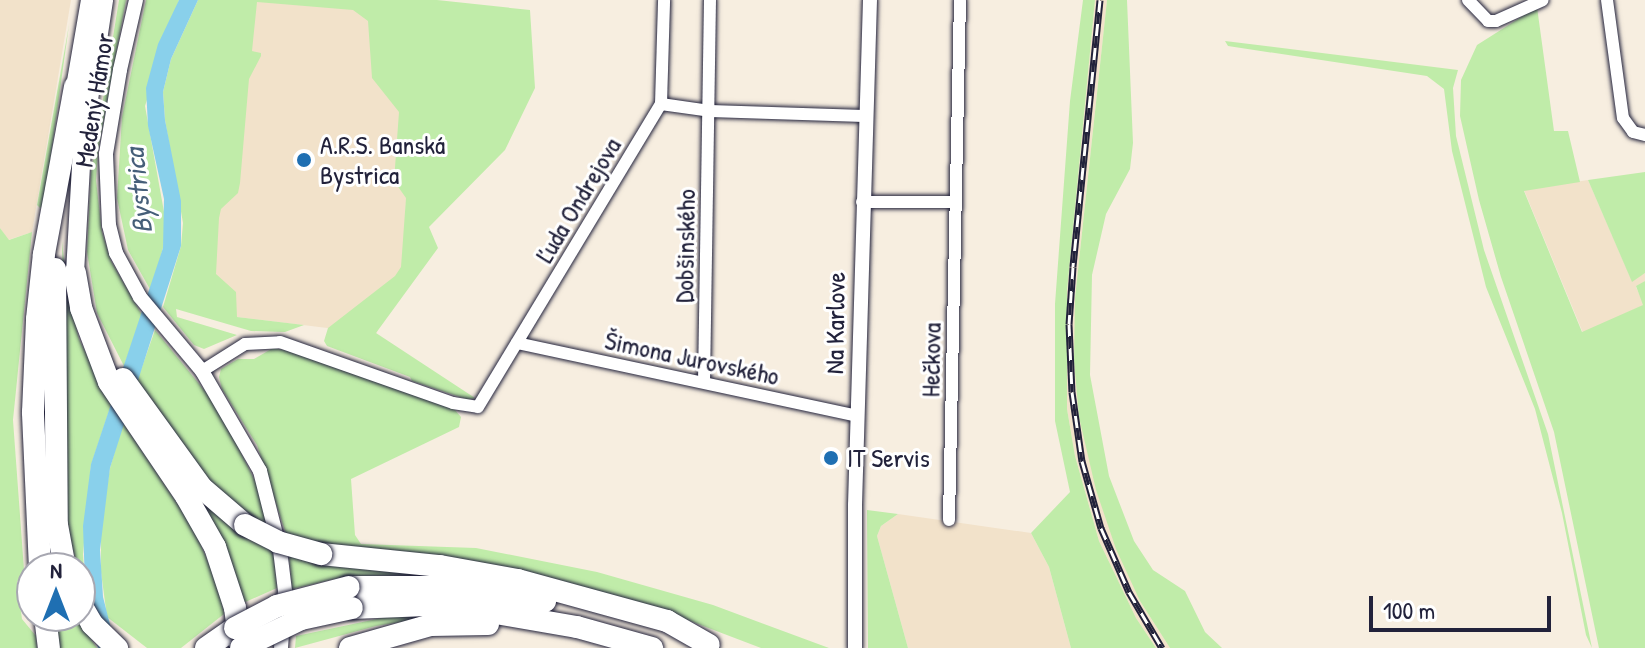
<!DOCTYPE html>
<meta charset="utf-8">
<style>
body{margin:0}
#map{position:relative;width:1645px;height:648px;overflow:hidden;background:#f7eee0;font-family:"Patrick Hand",sans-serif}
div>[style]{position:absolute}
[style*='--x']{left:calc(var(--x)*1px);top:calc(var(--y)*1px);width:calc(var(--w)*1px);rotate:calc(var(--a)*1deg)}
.built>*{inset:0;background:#f2e2ca}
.green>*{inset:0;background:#c0eca9}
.water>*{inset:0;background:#89d0eb}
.roads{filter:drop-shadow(0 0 2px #22223b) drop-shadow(0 0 2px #22223b)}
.minor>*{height:12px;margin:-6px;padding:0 6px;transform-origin:6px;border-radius:6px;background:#fff}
.tertiary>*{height:14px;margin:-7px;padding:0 7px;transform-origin:7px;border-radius:7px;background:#fff}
.primary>*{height:18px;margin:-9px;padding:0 9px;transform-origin:9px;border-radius:9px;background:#fff}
.motorway>*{height:22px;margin:-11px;padding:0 11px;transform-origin:11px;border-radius:11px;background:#fff}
.rail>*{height:7px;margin-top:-3.5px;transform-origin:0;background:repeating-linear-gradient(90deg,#fff 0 12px,#22223b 0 24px);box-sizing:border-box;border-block:2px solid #22223b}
.bridges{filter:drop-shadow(0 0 2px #22223b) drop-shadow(0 0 2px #22223b)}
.motorway-bridge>*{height:22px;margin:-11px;padding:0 11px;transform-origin:11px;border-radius:11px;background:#fff}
.dots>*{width:22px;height:22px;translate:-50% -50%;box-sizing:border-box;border:4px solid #fff;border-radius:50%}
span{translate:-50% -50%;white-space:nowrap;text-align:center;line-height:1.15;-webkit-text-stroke:6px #fff;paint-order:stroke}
.street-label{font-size:26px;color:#22223b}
.poi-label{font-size:26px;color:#22223b}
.left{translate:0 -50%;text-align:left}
.water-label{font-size:28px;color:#465f79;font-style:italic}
.north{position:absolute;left:16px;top:552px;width:80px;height:80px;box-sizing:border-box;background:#fff;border:2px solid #a7a7b1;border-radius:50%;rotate:0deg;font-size:22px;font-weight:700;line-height:32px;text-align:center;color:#22223b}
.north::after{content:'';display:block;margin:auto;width:28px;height:36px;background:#1f6fb2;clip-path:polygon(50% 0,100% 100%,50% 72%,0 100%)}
.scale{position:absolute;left:1369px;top:596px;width:182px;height:36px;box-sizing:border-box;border:4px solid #22223b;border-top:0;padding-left:10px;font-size:24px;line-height:28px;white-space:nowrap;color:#22223b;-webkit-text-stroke:6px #fff;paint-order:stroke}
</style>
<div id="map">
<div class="built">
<i style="clip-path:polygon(0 0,71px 0,32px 232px,8px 240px,0 228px)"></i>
<i style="clip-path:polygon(233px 0,381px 0,410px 108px,403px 271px,376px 334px,237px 317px,188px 241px)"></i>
<i style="clip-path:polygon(1095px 0,1107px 0,1075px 298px,1096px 490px,1140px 601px,1170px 648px,1156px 648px,1136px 618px,1099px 541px,1075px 456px,1067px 409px,1067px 291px)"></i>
<i style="clip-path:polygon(1588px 180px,1632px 281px,1645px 273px,1645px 281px,1636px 287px,1644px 305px,1583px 333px,1524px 190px)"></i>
<i style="clip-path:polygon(898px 514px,1031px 533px,1049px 567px,1071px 648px,908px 648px,877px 536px,881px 526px)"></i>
</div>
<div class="green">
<i style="clip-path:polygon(119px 0,126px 0,98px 152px,96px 180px,102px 232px,111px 261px,142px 315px,124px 366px,97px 313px,87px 252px,91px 173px)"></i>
<i style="clip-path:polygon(146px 0,179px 0,145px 106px,166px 223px,163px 248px,151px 291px,128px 250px,117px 198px,122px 117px)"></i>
<i style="clip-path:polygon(198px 0,437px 0,530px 10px,535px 88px,505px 150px,429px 227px,438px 248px,376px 333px,475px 398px,469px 400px,412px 381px,410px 377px,327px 346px,324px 341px,328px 328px,395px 276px,401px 267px,406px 198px,394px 181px,399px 112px,372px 78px,368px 21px,353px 10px,257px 2px,252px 51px,261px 53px,261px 56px,249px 79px,240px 183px,238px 193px,221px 209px,219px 218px,216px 274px,236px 292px,237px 317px,304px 325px,285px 332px,251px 331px,176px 309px,177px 317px,237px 335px,204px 349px,194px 345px,163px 307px,181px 246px,183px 223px,165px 120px,163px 92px,171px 59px)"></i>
<i style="clip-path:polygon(1083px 0,1095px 0,1067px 291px,1067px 409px,1075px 456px,1099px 541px,1136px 618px,1156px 648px,1071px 648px,1049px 567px,1031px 533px,1070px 492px,1055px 421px,1055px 304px,1070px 101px)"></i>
<i style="clip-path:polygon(1107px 0,1127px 0,1133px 143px,1130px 169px,1106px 214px,1092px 275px,1090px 375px,1109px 476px,1134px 541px,1153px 570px,1185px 591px,1205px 632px,1222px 648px,1170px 648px,1140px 601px,1116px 549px,1096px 490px,1079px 417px,1074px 361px,1075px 298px)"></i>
<i style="clip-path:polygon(1537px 7px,1554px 131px,1568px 131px,1580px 182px,1524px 191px,1582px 332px,1643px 305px,1636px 286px,1645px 281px,1645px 648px,1599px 648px,1554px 432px,1501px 277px,1479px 200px,1460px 116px,1461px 80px,1477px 45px)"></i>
<i style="clip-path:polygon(69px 25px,44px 205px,40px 208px,37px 205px)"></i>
<i style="clip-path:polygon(1225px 41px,1458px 70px,1453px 88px,1456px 136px,1484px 250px,1548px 434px,1592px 648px,1586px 635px,1562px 513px,1535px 409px,1486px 287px,1452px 151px,1444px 89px,1427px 76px,1228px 46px)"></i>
<i style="clip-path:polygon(1645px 172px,1645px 273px,1632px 282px,1588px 180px)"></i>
<i style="clip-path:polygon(0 228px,9px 240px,32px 232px,13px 420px,24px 570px,17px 582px,22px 619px,36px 636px,37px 648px,0 648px)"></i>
<i style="clip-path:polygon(62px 241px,68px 296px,79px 339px,111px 405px,91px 465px,83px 554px,85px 585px,70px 542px,66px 501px)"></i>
<i style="clip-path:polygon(155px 330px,218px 407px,258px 487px,269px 530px,207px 483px,136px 384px)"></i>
<i style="clip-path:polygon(273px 348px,299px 353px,455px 410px,461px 417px,459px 427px,351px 479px,355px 535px,361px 544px,476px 548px,597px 572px,713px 605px,829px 648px,761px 648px,677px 616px,287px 537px,257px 445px,222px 389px,219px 377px,221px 369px,238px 359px,254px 359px)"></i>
<i style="clip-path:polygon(123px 423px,193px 527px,219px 587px,224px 614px,181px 648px,147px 648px,107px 617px,101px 572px,101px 525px,110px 468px)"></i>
<i style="clip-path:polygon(186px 481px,216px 515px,273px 549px,277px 588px,243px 603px,234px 571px)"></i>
<i style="clip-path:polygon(867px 510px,898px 514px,881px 526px,877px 536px,908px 648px,868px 648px)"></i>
<i style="clip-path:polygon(289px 555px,431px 575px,347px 576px,292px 589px)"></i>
<i style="clip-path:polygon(53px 616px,75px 616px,97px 648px,57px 648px)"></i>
<i style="clip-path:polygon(391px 616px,433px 617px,376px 626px,295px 648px,296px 636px)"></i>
</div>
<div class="water">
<i style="clip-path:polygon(179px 0,198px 0,171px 59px,163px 92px,165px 120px,181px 201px,181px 246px,110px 468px,100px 550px,103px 597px,116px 648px,98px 648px,85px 585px,83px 526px,91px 464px,163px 248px,164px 199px,148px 126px,146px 88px,158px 44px)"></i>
</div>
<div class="roads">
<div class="minor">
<i style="--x:1468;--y:0;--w:29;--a:46"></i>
<i style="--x:1488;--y:21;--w:8;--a:0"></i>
<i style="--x:1496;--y:21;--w:51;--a:-24.1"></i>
<i style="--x:1607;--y:0;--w:119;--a:82.3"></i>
<i style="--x:1623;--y:118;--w:17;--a:54"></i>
<i style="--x:1633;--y:132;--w:12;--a:14"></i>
<i style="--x:661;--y:104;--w:49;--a:8.1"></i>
<i style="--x:710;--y:111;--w:154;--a:1.9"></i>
<i style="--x:862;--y:202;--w:94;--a:0"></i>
<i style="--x:517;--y:343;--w:348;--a:12.1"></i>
<i style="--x:202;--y:371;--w:51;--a:-32.1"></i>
<i style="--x:245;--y:344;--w:35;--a:-3"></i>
<i style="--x:280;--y:342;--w:183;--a:19.4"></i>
<i style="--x:453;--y:403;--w:25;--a:9"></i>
<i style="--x:478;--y:407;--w:354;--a:-58.9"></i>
<i style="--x:661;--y:104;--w:104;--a:-88.3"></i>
<i style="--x:704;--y:382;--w:382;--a:-89.1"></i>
<i style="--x:949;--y:520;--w:520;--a:-88.79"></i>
</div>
<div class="tertiary">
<i style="--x:136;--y:0;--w:72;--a:102.9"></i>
<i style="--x:120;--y:70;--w:85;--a:99.5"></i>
<i style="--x:106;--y:154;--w:71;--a:87.6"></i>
<i style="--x:109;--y:225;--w:29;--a:76"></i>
<i style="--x:116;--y:253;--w:50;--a:61.4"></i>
<i style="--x:140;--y:297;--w:97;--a:50"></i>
<i style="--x:202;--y:371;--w:116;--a:59.9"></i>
<i style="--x:260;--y:471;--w:81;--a:75.8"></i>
<i style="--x:280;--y:550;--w:41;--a:83"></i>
<i style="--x:285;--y:591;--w:57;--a:94"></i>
<i style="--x:855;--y:648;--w:143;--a:-90"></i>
<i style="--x:855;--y:505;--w:505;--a:-88.3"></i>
</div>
<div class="primary">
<i style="--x:75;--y:87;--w:88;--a:-80.2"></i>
<i style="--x:75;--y:273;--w:127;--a:-86.8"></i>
<i style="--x:82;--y:146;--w:148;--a:-81.4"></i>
</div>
<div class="motorway">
<i style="--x:55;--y:269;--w:256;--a:89.6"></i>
<i style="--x:57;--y:525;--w:44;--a:79.5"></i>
<i style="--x:75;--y:273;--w:36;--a:80"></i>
<i style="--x:81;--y:308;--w:79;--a:69.3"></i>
<i style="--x:109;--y:382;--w:138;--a:56"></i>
<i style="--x:186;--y:496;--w:59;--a:60.4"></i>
<i style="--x:215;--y:547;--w:64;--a:71.8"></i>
<i style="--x:235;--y:608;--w:35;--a:82"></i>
<i style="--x:123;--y:379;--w:135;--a:54.1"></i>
<i style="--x:202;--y:488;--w:57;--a:40.7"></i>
<i style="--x:321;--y:554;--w:120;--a:5.8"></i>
<i style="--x:440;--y:566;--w:79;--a:10.2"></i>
<i style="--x:518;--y:580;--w:155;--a:15.4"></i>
<i style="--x:667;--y:621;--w:48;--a:29.7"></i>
<i style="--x:40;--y:568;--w:156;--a:-92.6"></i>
<i style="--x:33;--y:412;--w:93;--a:-87.5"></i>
<i style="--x:37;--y:319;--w:65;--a:-83.9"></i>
<i style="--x:44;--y:254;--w:170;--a:-79.5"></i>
<i style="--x:349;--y:587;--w:90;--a:0"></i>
<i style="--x:439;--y:587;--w:107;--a:7.5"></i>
<i style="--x:80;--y:603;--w:24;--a:60"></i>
<i style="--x:92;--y:624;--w:35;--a:44"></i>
<i style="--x:352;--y:608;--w:75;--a:-2.3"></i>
<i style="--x:427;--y:605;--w:57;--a:6"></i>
<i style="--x:484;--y:611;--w:94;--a:9.8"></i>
<i style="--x:577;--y:627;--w:78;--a:15.6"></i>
<i style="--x:45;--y:616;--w:32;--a:83"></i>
<i style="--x:206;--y:648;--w:35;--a:-35"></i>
<i style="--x:350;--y:648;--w:84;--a:-15.9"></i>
<i style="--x:431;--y:625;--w:57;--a:-1"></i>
</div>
</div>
<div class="rail">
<i style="--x:1100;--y:0;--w:268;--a:95.8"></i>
<i style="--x:1073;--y:267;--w:57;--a:94"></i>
<i style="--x:1069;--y:324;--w:68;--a:87.5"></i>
<i style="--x:1072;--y:392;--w:70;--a:81.8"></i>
<i style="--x:1082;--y:461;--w:70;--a:74.2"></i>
<i style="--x:1101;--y:528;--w:70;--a:66.4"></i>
<i style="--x:1129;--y:592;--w:65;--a:59.5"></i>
</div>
<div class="bridges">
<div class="motorway-bridge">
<i style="--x:245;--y:525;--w:37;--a:27"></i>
<i style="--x:278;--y:542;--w:45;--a:15.6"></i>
<i style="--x:235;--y:628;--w:47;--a:-27.6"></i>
<i style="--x:277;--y:606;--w:74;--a:-14.8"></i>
<i style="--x:241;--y:648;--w:67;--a:-25.8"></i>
<i style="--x:301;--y:619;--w:52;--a:-12.2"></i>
</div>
</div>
<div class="dots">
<i style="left:304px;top:160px;background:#1f6fb2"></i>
<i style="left:831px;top:458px;background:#1f6fb2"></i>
</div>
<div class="street-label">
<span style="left:94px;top:100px;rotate:-81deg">Medený Hámor</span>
<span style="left:578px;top:200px;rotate:-59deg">Ľuda Ondrejova</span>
<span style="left:685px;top:246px;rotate:-89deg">Dobšinského</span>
<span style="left:835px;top:323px;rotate:-89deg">Na Karlove</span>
<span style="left:692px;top:358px;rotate:12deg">Šimona Jurovského</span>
<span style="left:931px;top:360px;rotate:-89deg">Hečkova</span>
</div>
<div class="poi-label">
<span class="left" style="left:320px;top:160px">A.R.S. Banská<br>Bystrica</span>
<span class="left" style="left:847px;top:458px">IT Servis</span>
</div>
<div class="water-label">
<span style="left:138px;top:191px;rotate:-96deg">Bystrica</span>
</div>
<div class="north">N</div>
<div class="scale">100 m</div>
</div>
